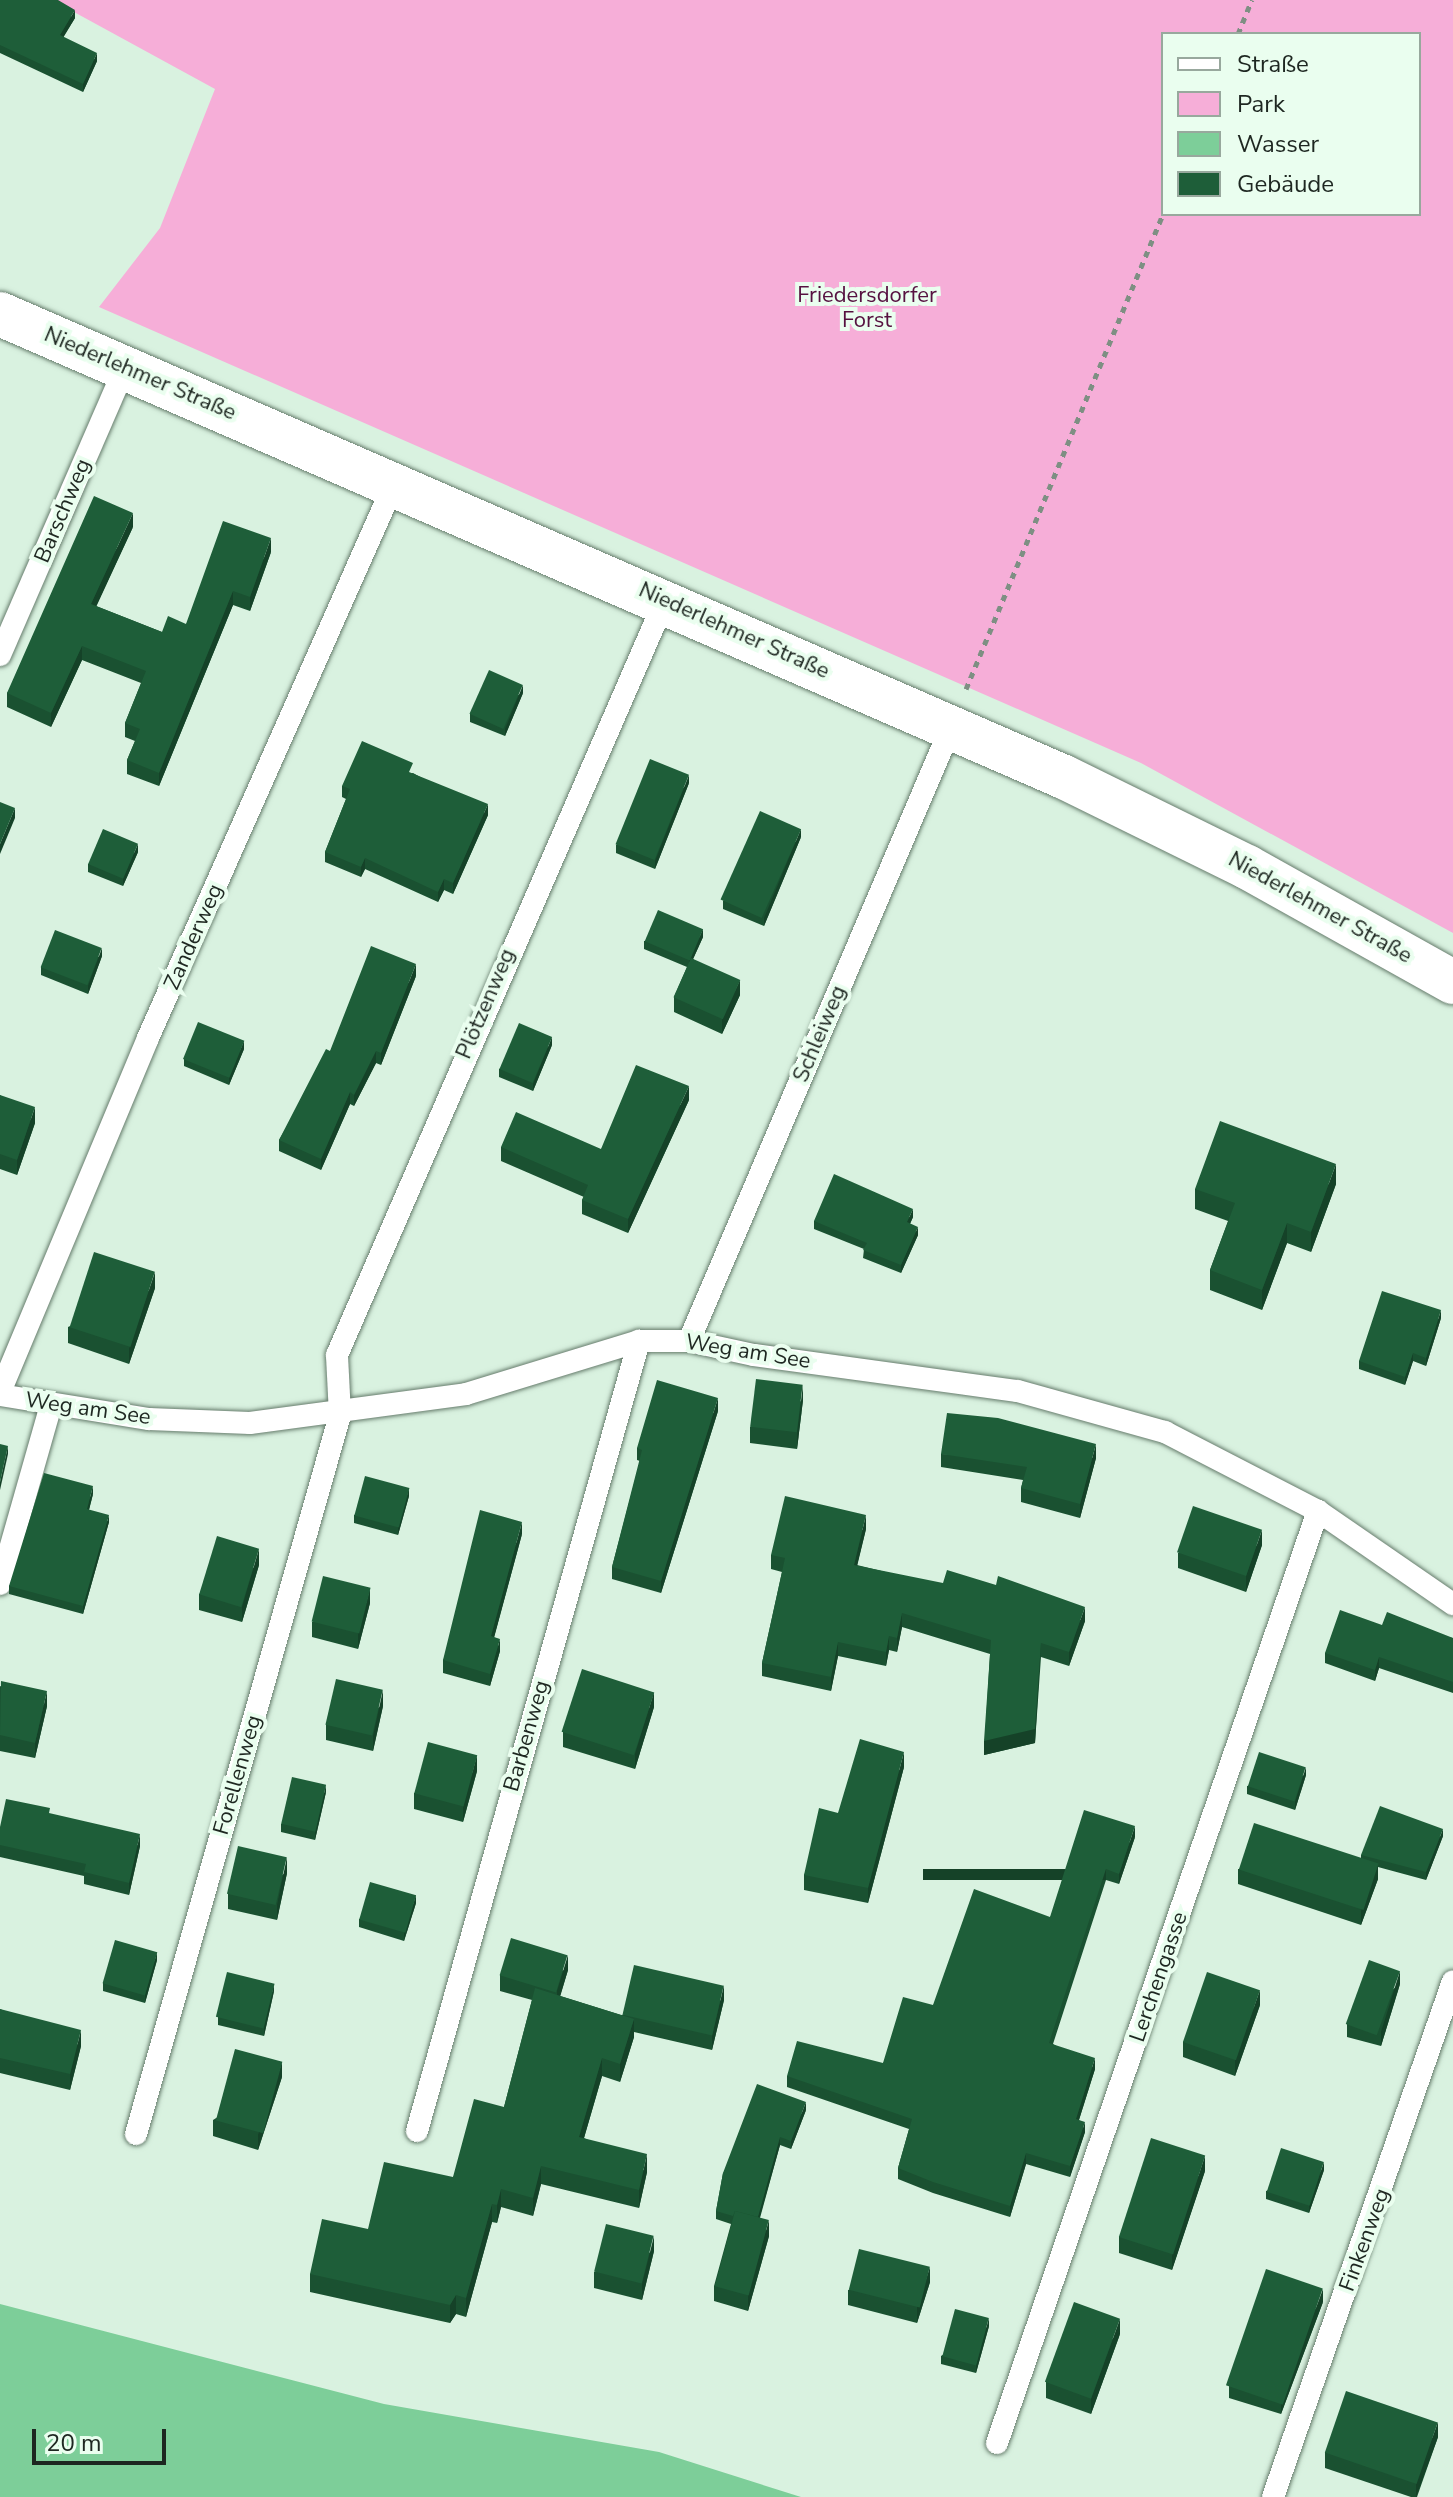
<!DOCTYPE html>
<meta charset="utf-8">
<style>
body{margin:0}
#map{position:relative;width:1453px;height:2497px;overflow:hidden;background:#d9f2e0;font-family:"Nunito Sans",sans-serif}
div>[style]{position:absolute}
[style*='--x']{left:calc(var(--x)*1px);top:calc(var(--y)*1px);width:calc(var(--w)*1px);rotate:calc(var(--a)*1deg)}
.green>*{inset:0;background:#f6aed8}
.water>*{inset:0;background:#7dce99}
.path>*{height:5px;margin-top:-2.5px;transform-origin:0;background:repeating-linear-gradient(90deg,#7e8f83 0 6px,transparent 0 12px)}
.roads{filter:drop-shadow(0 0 2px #667c6c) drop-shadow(0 0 2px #667c6c)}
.service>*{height:22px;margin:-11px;padding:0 11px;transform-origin:11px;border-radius:11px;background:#fff}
.secondary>*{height:44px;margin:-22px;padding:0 22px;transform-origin:22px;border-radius:22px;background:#fff}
.wall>*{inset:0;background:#1a5131}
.shaded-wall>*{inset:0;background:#154228;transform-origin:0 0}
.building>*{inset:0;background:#1e5e39;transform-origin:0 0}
span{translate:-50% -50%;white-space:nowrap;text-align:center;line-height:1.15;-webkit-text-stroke:8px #eafeef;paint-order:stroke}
.park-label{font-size:22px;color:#561140}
.street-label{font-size:22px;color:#1e2721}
.legend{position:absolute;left:1161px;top:32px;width:260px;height:184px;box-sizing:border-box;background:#eafeef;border:2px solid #98a89d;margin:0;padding:10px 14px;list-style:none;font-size:24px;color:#1e2721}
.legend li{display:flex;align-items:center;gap:16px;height:40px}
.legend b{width:40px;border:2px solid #98a89d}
.scale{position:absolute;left:32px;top:2429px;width:134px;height:36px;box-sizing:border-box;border:4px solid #1e2721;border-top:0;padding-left:10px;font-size:24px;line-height:28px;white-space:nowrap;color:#1e2721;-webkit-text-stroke:6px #eafeef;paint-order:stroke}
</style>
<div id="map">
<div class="green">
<i style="clip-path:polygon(evenodd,52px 0,1453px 0,1453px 933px,1141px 763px,99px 307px,160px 228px,215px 89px,52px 0,1163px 34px,1419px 34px,1419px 214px,1163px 214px,1163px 34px)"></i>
</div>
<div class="water">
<i style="clip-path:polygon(0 2304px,384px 2404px,659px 2452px,801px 2497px,0 2497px)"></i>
</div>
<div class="path">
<i style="--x:1238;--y:34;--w:37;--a:-68"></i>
<i style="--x:966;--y:689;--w:514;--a:-67.47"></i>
</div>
<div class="roads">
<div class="service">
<i style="--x:0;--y:655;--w:314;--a:-66.5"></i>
<i style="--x:689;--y:1341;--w:668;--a:-66.89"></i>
<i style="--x:0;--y:1392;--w:384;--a:-67.3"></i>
<i style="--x:148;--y:1038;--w:606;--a:-66.06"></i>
<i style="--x:0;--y:1395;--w:151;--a:9.2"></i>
<i style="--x:149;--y:1419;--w:101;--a:2.3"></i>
<i style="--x:250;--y:1423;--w:218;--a:-7.6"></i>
<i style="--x:466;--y:1394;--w:181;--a:-17"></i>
<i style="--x:639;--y:1341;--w:50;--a:0"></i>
<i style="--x:689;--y:1341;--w:66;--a:12.2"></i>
<i style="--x:754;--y:1355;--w:266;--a:7.8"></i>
<i style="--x:1018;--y:1391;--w:153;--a:15.6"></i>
<i style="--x:1165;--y:1432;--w:172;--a:27.3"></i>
<i style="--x:1318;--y:1511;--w:164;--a:34.6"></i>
<i style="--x:0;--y:1584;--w:186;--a:-74.1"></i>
<i style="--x:417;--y:2131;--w:821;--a:-74.3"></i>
<i style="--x:136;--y:2134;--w:747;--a:-74.16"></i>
<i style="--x:340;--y:1415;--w:60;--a:-92.9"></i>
<i style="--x:337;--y:1355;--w:823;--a:-66.52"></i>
<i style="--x:997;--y:2443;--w:986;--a:-71"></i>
<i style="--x:1273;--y:2497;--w:546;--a:-70.77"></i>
</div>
<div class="secondary">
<i style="--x:0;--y:314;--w:1160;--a:23.52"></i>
<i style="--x:1064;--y:777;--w:204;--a:26.2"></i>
<i style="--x:1247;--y:867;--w:236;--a:29.2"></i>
</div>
</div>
<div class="wall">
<i style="clip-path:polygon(0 0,75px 18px,63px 37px,97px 61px,83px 92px,0 53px)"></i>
<i style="clip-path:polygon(133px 527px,96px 606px,162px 632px,186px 624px,271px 552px,250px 611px,233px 605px,159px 786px,127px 774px,127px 760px,135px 741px,125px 737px,125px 723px,141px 683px,82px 660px,51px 727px,7px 707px,7px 693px)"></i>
<i style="clip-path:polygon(523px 693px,505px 736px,470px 722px,470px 714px)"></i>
<i style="clip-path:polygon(413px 773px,488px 815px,453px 894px,444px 890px,438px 902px,365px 869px,361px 877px,325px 862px,325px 852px,346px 799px,342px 797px,342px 786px)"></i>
<i style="clip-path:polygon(689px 783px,655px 869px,616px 853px,616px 845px)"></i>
<i style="clip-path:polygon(801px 837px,764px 926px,723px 909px,723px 901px)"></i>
<i style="clip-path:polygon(138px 852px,123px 886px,88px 872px,88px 864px)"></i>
<i style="clip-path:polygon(703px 937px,693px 959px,740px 995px,722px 1034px,674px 1012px,674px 997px,687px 967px,644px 949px,644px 941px)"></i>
<i style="clip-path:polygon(102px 956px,88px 994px,41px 975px,41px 967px)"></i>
<i style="clip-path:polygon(416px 976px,381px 1065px,376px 1063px,354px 1106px,350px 1104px,321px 1170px,279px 1151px,279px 1140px,330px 1051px)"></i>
<i style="clip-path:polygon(552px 1045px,533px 1091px,499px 1077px,499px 1069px)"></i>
<i style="clip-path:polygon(244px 1049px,229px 1085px,184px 1066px,184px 1059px)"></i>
<i style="clip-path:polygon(0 1095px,35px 1123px,17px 1175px,0 1169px)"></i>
<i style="clip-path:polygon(689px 1100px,628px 1233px,582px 1214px,582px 1200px,584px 1197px,501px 1161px,501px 1147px,601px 1149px)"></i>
<i style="clip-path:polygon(1336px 1184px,1311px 1252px,1287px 1243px,1262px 1310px,1210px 1290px,1210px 1270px,1228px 1221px,1195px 1209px,1195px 1189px)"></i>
<i style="clip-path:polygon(913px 1217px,910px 1224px,918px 1235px,901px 1273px,863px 1258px,864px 1249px,814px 1229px,814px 1221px)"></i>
<i style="clip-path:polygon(155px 1288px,129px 1364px,68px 1343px,68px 1327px)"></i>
<i style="clip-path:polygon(1441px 1318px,1426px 1366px,1413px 1361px,1405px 1385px,1359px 1369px,1359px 1361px)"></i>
<i style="clip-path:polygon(803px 1400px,797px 1449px,750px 1443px,750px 1427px)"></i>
<i style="clip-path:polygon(718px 1411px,661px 1593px,612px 1579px,612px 1567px,640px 1461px,637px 1460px,637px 1448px)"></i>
<i style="clip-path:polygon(941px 1454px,1096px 1458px,1080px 1518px,1021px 1502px,1021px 1488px,1023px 1480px,941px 1467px)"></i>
<i style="clip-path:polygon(93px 1494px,89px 1510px,109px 1522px,83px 1614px,9px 1594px,9px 1586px)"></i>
<i style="clip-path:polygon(409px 1496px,398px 1535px,354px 1523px,354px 1515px)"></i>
<i style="clip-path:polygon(866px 1529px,857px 1565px,1085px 1621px,1069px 1666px,1041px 1657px,1035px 1743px,984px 1755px,990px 1654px,902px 1627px,897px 1652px,889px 1650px,886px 1666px,838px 1656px,831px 1691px,762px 1676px,762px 1663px,782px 1572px,771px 1569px,771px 1555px)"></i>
<i style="clip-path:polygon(522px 1534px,494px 1637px,500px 1651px,490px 1686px,443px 1673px,443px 1660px)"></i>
<i style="clip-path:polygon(1262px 1545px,1246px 1592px,1178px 1568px,1178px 1553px)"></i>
<i style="clip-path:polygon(259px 1565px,242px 1622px,199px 1610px,199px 1594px)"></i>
<i style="clip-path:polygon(370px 1603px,358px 1649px,312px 1637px,312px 1622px)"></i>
<i style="clip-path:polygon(1382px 1625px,1453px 1638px,1453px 1693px,1379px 1668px,1375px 1681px,1325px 1663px,1325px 1653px)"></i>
<i style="clip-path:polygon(0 1686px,47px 1706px,35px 1758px,0 1751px)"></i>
<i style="clip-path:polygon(383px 1706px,373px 1751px,326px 1740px,326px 1725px)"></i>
<i style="clip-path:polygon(654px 1707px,635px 1769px,563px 1747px,563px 1732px)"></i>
<i style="clip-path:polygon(904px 1767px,868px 1903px,804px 1890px,804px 1875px,838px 1813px)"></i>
<i style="clip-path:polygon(477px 1771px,463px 1822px,414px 1809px,414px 1793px)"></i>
<i style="clip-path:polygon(1306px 1775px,1295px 1810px,1247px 1794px,1247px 1786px)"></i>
<i style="clip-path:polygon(326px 1792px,315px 1840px,281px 1832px,281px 1824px)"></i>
<i style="clip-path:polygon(50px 1814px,140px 1846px,129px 1895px,84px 1884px,84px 1876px,0 1857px,0 1827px)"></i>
<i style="clip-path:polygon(1443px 1836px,1426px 1880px,1378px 1867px,1378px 1879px,1361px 1925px,1238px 1884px,1238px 1869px,1361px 1859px,1361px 1855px)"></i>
<i style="clip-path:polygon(1135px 1837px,1119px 1884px,1106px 1880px,1053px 2044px,1095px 2069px,1079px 2120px,1085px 2132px,1070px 2177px,1026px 2164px,1010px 2217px,933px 2193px,898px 2179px,898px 2168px,909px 2129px,787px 2087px,787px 2076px,883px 2063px,933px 2005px,1050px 1917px)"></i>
<i style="clip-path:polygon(287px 1873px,277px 1920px,228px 1909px,228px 1894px)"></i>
<i style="clip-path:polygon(416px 1903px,404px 1941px,359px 1927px,359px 1919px)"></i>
<i style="clip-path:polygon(157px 1960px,145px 2003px,103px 1991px,103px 1983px)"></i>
<i style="clip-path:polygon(568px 1970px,560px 1996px,621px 2015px,724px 2000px,712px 2050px,634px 2032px,634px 2037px,620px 2082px,602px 2076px,584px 2138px,647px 2172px,639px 2208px,541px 2184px,533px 2216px,501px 2207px,497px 2223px,492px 2222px,466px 2317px,456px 2314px,450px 2323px,310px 2292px,310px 2274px,368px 2229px,453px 2177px,504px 2107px,532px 2000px,500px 1991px,500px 1975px)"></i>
<i style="clip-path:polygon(1400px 1984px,1381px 2046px,1347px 2037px,1347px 2024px)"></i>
<i style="clip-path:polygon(274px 1991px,264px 2036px,218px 2025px,218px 2017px)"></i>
<i style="clip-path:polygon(1260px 2005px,1235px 2076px,1183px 2057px,1183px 2042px)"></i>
<i style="clip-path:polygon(0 2009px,81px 2046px,70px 2090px,0 2073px)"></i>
<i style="clip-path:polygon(282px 2077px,258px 2150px,213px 2136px,213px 2120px)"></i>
<i style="clip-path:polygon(806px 2110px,791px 2149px,780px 2145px,760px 2218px,769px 2236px,748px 2311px,714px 2301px,714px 2286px,731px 2224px,716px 2219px,716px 2211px,723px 2173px)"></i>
<i style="clip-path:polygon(1324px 2170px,1309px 2213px,1266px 2199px,1266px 2191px)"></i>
<i style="clip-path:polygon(1205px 2171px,1172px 2270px,1119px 2253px,1119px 2237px)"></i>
<i style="clip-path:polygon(654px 2251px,642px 2300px,594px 2288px,594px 2272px)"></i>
<i style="clip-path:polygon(930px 2282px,917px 2323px,848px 2305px,848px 2290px)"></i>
<i style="clip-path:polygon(1323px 2302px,1281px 2414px,1229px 2398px,1229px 2386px)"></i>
<i style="clip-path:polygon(989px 2326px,976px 2373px,941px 2364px,941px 2356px)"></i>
<i style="clip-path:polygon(1120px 2334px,1091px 2414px,1046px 2398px,1046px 2382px)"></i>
<i style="clip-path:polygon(1438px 2437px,1417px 2497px,1411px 2497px,1325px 2468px,1325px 2452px)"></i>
</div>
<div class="shaded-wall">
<i style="clip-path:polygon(75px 10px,75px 18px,60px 43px,60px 35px)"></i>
<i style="clip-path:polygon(97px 53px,97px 61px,83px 92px,83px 84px)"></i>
<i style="clip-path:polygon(133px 513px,133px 527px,91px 618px,91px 604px)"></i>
<i style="clip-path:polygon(271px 538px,271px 552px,250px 611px,250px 597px)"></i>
<i style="clip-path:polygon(233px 591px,233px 605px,159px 786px,159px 773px)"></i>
<i style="clip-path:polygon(82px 646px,82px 660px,51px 727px,51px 713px)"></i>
<i style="clip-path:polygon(523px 685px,523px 693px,505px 736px,505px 729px)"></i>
<i style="clip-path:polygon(689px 775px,689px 783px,655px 869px,655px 861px)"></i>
<i style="clip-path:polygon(488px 804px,488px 815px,453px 894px,453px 883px)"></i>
<i style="clip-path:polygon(15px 808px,15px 818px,0 854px,0 844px)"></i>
<i style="clip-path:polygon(801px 829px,801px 837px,764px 926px,764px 918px)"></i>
<i style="clip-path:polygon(138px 844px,138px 852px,123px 886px,123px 878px)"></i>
<i style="clip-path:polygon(365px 858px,365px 869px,361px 877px,361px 867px)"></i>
<i style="clip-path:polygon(444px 879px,444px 890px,438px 902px,438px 892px)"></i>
<i style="clip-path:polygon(703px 929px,703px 937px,689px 968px,689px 960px)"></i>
<i style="clip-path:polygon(102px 948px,102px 956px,88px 994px,88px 986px)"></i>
<i style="clip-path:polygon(416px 964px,416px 976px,381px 1065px,381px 1053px)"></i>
<i style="clip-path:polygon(740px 980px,740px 995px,722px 1034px,722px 1018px)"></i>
<i style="clip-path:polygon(552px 1037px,552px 1045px,533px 1091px,533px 1084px)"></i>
<i style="clip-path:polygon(244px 1041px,244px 1049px,229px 1085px,229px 1077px)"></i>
<i style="clip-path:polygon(376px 1051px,376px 1063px,354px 1106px,354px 1095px)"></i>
<i style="clip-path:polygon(689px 1086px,689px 1100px,628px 1233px,628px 1219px)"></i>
<i style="clip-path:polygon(350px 1092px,350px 1104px,321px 1170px,321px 1159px)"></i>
<i style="clip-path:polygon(35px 1107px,35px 1123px,17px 1175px,17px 1160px)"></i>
<i style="clip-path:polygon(1336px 1164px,1336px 1184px,1311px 1252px,1311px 1232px)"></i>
<i style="clip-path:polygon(913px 1209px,913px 1217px,907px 1230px,907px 1222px)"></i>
<i style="clip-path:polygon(1287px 1223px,1287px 1243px,1262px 1310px,1262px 1290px)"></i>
<i style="clip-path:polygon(918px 1227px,918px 1235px,901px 1273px,901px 1265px)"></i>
<i style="clip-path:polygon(155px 1272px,155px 1288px,129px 1364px,129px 1349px)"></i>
<i style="clip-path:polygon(1441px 1310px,1441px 1318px,1426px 1366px,1426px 1358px)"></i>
<i style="clip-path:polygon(1413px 1353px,1413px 1361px,1405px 1385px,1405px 1377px)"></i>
<i style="clip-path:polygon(803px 1385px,803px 1400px,797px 1449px,797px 1433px)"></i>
<i style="clip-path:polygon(718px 1398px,718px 1411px,661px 1593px,661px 1581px)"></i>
<i style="clip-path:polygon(1096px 1444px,1096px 1458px,1080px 1518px,1080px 1504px)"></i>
<i style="clip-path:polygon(8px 1446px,8px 1454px,0 1490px,0 1482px)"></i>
<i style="clip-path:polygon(93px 1486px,93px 1494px,87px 1517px,87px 1509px)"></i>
<i style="clip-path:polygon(409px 1488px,409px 1496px,398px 1535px,398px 1527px)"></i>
<i style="clip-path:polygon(109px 1515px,109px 1522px,83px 1614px,83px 1606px)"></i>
<i style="clip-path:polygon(866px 1515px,866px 1529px,854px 1579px,854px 1565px)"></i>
<i style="clip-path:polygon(522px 1522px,522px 1534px,491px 1649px,491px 1636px)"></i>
<i style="clip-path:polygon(1262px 1530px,1262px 1545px,1246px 1592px,1246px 1576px)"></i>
<i style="clip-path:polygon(259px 1549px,259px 1565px,242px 1622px,242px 1607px)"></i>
<i style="clip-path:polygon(370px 1588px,370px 1603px,358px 1649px,358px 1634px)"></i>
<i style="clip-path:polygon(1085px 1607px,1085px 1621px,1069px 1666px,1069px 1652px)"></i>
<i style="clip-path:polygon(902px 1613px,902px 1627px,897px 1652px,897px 1638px)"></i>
<i style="clip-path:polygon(889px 1636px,889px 1650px,886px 1666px,886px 1652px)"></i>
<i style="clip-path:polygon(500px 1639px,500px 1651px,490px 1686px,490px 1674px)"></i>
<i style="clip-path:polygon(838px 1642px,838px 1656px,831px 1691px,831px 1677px)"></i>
<i style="clip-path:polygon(1041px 1643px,1035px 1743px,984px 1755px,984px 1741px)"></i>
<i style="clip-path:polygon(1379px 1657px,1379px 1668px,1375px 1681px,1375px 1670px)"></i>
<i style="clip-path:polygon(383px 1690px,383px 1706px,373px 1751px,373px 1736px)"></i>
<i style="clip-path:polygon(47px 1691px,47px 1706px,35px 1758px,35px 1743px)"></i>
<i style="clip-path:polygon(654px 1692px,654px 1707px,635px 1769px,635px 1754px)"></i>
<i style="clip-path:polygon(904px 1752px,904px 1767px,868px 1903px,868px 1888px)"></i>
<i style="clip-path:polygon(477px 1755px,477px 1771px,463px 1822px,463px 1807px)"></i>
<i style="clip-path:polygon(1306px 1767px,1306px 1775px,1295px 1810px,1295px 1802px)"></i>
<i style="clip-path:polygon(326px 1785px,326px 1792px,315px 1840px,315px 1832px)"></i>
<i style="clip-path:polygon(1135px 1826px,1135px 1837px,1119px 1884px,1119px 1874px)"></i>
<i style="clip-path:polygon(1443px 1829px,1443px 1836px,1426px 1880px,1426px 1872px)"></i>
<i style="clip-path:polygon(140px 1834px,140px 1846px,129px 1895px,129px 1883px)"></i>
<i style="clip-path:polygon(287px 1857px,287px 1873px,277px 1920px,277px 1905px)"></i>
<i style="clip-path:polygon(1378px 1864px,1378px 1879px,1361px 1925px,1361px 1911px)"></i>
<i style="left:1106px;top:1869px;width:11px;height:183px;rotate:90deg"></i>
<i style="clip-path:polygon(416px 1895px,416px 1903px,404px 1941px,404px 1933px)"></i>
<i style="clip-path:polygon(157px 1952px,157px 1960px,145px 2003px,145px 1995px)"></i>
<i style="clip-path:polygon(568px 1955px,568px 1970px,557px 2007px,557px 1991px)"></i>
<i style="clip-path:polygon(1400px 1971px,1400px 1984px,1381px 2046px,1381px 2032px)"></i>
<i style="clip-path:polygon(274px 1984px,274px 1991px,264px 2036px,264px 2028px)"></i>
<i style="clip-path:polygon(724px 1985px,724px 2000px,712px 2050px,712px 2036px)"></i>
<i style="clip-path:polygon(1260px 1990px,1260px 2005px,1235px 2076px,1235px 2060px)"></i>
<i style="clip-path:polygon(634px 2019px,634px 2037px,620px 2082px,620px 2064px)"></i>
<i style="clip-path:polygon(81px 2030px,81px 2046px,70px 2090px,70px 2074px)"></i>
<i style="clip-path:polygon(602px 2058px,602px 2076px,579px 2155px,579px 2137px)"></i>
<i style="clip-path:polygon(1095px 2058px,1095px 2069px,1076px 2129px,1076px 2119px)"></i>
<i style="clip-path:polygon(282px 2062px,282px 2077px,258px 2150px,258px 2135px)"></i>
<i style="clip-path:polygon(806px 2102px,806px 2110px,791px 2149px,791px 2141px)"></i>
<i style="clip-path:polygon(1085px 2122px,1085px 2132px,1070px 2177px,1070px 2166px)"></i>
<i style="clip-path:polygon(780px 2137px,780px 2145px,756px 2230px,756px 2223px)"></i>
<i style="clip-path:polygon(1026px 2153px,1026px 2164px,1010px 2217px,1010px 2206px)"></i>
<i style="clip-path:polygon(647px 2154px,647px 2172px,639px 2208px,639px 2190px)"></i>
<i style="clip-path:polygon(1205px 2156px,1205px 2171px,1172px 2270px,1172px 2255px)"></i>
<i style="clip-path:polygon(1324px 2162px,1324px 2170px,1309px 2213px,1309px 2205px)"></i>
<i style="clip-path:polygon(541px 2166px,541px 2184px,533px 2216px,533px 2198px)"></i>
<i style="clip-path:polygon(501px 2189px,501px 2207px,497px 2223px,497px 2205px)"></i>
<i style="clip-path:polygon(492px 2204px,492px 2222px,466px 2317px,466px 2298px)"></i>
<i style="clip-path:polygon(769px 2220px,769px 2236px,748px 2311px,748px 2295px)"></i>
<i style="clip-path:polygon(654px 2236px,654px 2251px,642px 2300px,642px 2284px)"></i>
<i style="clip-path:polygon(930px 2267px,930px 2282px,917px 2323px,917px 2307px)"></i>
<i style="clip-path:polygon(1323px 2289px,1323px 2302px,1281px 2414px,1281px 2402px)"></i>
<i style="clip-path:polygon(456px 2295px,456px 2314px,450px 2323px,450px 2305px)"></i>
<i style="clip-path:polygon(989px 2318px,989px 2326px,976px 2373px,976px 2365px)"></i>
<i style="clip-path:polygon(1120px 2319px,1120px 2334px,1091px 2414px,1091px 2399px)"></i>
<i style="clip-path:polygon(1438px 2422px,1438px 2437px,1416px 2497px,1416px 2483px)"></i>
</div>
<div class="building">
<i style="clip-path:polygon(0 0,58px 0,75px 10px,60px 35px,97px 53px,83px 84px,0 45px)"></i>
<i style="clip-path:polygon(94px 496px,133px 513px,91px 604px,162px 632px,168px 616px,186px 624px,223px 521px,271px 538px,250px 597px,233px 591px,159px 773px,127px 760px,140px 729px,125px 723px,146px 671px,82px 646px,51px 713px,7px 693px)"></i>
<i style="left:489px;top:670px;width:37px;height:48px;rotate:24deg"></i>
<i style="clip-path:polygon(362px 741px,413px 763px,409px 772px,488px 804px,453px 883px,444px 879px,438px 892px,365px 858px,361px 867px,325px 852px,350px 789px,342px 786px)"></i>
<i style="left:650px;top:759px;width:42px;height:92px;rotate:22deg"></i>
<i style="clip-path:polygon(0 802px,15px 808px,0 844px)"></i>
<i style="left:760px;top:811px;width:45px;height:97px;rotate:24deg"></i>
<i style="left:103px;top:829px;width:38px;height:38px;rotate:23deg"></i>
<i style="left:658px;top:910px;width:49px;height:34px;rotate:23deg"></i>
<i style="left:55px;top:930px;width:50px;height:40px;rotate:21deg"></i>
<i style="clip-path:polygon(371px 946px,416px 964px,381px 1053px,376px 1051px,354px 1095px,350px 1092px,321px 1159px,279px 1140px,326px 1049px,330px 1051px)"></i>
<i style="left:691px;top:958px;width:54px;height:43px;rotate:24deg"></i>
<i style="left:198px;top:1022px;width:50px;height:40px;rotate:22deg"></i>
<i style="left:519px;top:1023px;width:36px;height:50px;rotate:23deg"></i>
<i style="clip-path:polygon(636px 1065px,689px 1086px,628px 1219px,582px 1200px,588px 1185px,501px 1147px,516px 1112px,601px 1149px)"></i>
<i style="clip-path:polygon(0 1095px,35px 1107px,17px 1160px,0 1154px)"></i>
<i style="clip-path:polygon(1220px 1121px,1336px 1164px,1311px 1232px,1287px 1223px,1262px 1290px,1210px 1270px,1235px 1203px,1195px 1189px)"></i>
<i style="clip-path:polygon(834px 1174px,913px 1209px,907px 1222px,918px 1227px,901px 1265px,863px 1250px,867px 1243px,814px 1221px)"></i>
<i style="left:94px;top:1252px;width:64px;height:79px;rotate:18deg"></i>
<i style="clip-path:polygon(1382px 1291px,1441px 1310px,1426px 1358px,1413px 1353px,1405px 1377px,1359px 1361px)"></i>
<i style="left:756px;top:1379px;width:47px;height:48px;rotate:7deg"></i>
<i style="clip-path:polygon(657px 1380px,718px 1398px,661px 1581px,612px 1567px,642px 1450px,637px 1448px)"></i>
<i style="clip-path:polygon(947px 1413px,998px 1418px,1096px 1444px,1080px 1504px,1021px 1488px,1027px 1467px,941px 1454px)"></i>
<i style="clip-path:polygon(0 1444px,8px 1446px,0 1482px)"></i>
<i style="clip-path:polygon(44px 1473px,93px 1486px,87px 1509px,109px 1515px,83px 1606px,9px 1586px)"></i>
<i style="left:365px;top:1476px;width:46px;height:41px;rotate:15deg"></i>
<i style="clip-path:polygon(785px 1496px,866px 1515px,854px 1565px,943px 1583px,947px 1570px,996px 1585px,998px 1576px,1085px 1607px,1069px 1652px,1041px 1643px,1035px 1729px,984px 1741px,991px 1640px,902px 1613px,897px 1638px,889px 1636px,886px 1652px,838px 1642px,831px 1677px,762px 1663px,785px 1558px,771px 1555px)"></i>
<i style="left:1193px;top:1506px;width:73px;height:49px;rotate:19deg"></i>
<i style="clip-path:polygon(480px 1510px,522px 1522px,491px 1636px,500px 1639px,490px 1674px,443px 1660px)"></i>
<i style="left:217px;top:1536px;width:44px;height:61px;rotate:17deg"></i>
<i style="left:323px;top:1576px;width:49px;height:47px;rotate:14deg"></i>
<i style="clip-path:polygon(1340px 1610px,1382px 1625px,1387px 1612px,1453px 1638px,1453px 1682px,1379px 1657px,1375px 1670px,1325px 1653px)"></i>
<i style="left:582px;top:1669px;width:76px;height:66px;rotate:18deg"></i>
<i style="left:336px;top:1679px;width:48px;height:47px;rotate:13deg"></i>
<i style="clip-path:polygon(1px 1681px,47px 1691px,35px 1743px,0 1735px)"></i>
<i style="clip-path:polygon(860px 1739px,904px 1752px,868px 1888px,804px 1875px,819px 1808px,838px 1813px)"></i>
<i style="left:428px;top:1742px;width:51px;height:53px;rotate:15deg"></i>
<i style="left:1259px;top:1752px;width:49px;height:36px;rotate:18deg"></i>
<i style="left:292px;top:1777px;width:35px;height:48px;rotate:13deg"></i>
<i style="clip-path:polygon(6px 1799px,50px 1808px,49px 1813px,140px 1834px,129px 1883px,84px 1872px,86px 1864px,0 1845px,0 1827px)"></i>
<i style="clip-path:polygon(1380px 1806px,1443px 1829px,1426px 1872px,1361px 1855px)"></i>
<i style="clip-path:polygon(1084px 1810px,1135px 1826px,1119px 1874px,1106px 1869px,1049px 2043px,1095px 2058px,1076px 2119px,1085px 2122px,1070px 2166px,1026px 2153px,1010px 2206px,933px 2182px,898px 2168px,912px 2119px,787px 2076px,797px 2041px,883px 2063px,903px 1997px,933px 2005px,974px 1889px,1050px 1917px)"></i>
<i style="left:1254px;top:1823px;width:131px;height:49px;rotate:18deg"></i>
<i style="left:238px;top:1846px;width:50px;height:49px;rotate:13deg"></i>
<i style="left:370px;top:1882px;width:48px;height:39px;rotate:16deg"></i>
<i style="left:511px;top:1938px;width:59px;height:39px;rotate:17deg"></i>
<i style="left:115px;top:1940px;width:44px;height:45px;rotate:16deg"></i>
<i style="left:1369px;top:1960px;width:33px;height:68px;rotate:20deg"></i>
<i style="left:634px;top:1965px;width:92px;height:51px;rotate:13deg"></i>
<i style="left:227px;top:1972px;width:49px;height:46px;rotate:14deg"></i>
<i style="left:1207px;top:1972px;width:56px;height:74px;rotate:19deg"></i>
<i style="clip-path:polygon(535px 1988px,634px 2019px,620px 2064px,602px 2058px,579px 2137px,647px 2154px,639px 2190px,541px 2166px,533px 2198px,501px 2189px,497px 2205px,492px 2204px,466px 2298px,456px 2295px,450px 2305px,310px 2274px,322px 2219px,368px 2229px,384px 2162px,453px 2177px,474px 2099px,504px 2107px)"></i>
<i style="clip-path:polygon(0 2009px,81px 2030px,70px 2074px,0 2058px)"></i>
<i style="left:235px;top:2049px;width:49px;height:74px;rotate:15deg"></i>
<i style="clip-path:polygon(757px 2084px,806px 2102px,791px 2141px,780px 2137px,758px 2217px,735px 2211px,733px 2216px,716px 2211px,723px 2173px)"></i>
<i style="left:1151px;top:2138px;width:57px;height:104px;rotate:18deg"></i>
<i style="left:1281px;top:2148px;width:45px;height:46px;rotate:18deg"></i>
<i style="left:735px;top:2211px;width:35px;height:78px;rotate:15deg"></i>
<i style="left:606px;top:2224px;width:49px;height:49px;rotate:14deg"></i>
<i style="left:859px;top:2249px;width:73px;height:42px;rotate:14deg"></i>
<i style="left:1266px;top:2269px;width:60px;height:123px;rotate:19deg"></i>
<i style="left:1074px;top:2302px;width:49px;height:85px;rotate:20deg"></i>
<i style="left:955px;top:2309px;width:35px;height:49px;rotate:15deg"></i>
<i style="left:1346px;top:2391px;width:97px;height:65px;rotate:19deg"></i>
</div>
<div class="park-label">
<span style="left:867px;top:308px">Friedersdorfer<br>Forst</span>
</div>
<div class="street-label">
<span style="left:140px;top:374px;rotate:23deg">Niederlehmer Straße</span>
<span style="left:63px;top:511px;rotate:-67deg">Barschweg</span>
<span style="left:734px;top:631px;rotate:24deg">Niederlehmer Straße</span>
<span style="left:1320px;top:908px;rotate:29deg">Niederlehmer Straße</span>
<span style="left:194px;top:937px;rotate:-66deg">Zanderweg</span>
<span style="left:486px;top:1004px;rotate:-67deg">Plötzenweg</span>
<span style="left:820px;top:1034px;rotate:-67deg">Schleiweg</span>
<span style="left:748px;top:1352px;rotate:9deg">Weg am See</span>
<span style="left:88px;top:1409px;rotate:8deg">Weg am See</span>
<span style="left:527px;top:1736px;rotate:-74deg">Barbenweg</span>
<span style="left:238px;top:1775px;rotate:-74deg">Forellenweg</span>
<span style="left:1159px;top:1977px;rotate:-71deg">Lerchengasse</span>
<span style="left:1365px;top:2240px;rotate:-70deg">Finkenweg</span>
</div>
<ul class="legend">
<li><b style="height:10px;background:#fff"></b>Straße</li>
<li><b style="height:22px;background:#f6aed8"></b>Park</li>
<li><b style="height:22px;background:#7dce99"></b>Wasser</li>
<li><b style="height:22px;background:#1e5e39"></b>Gebäude</li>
</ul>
<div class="scale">20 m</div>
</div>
